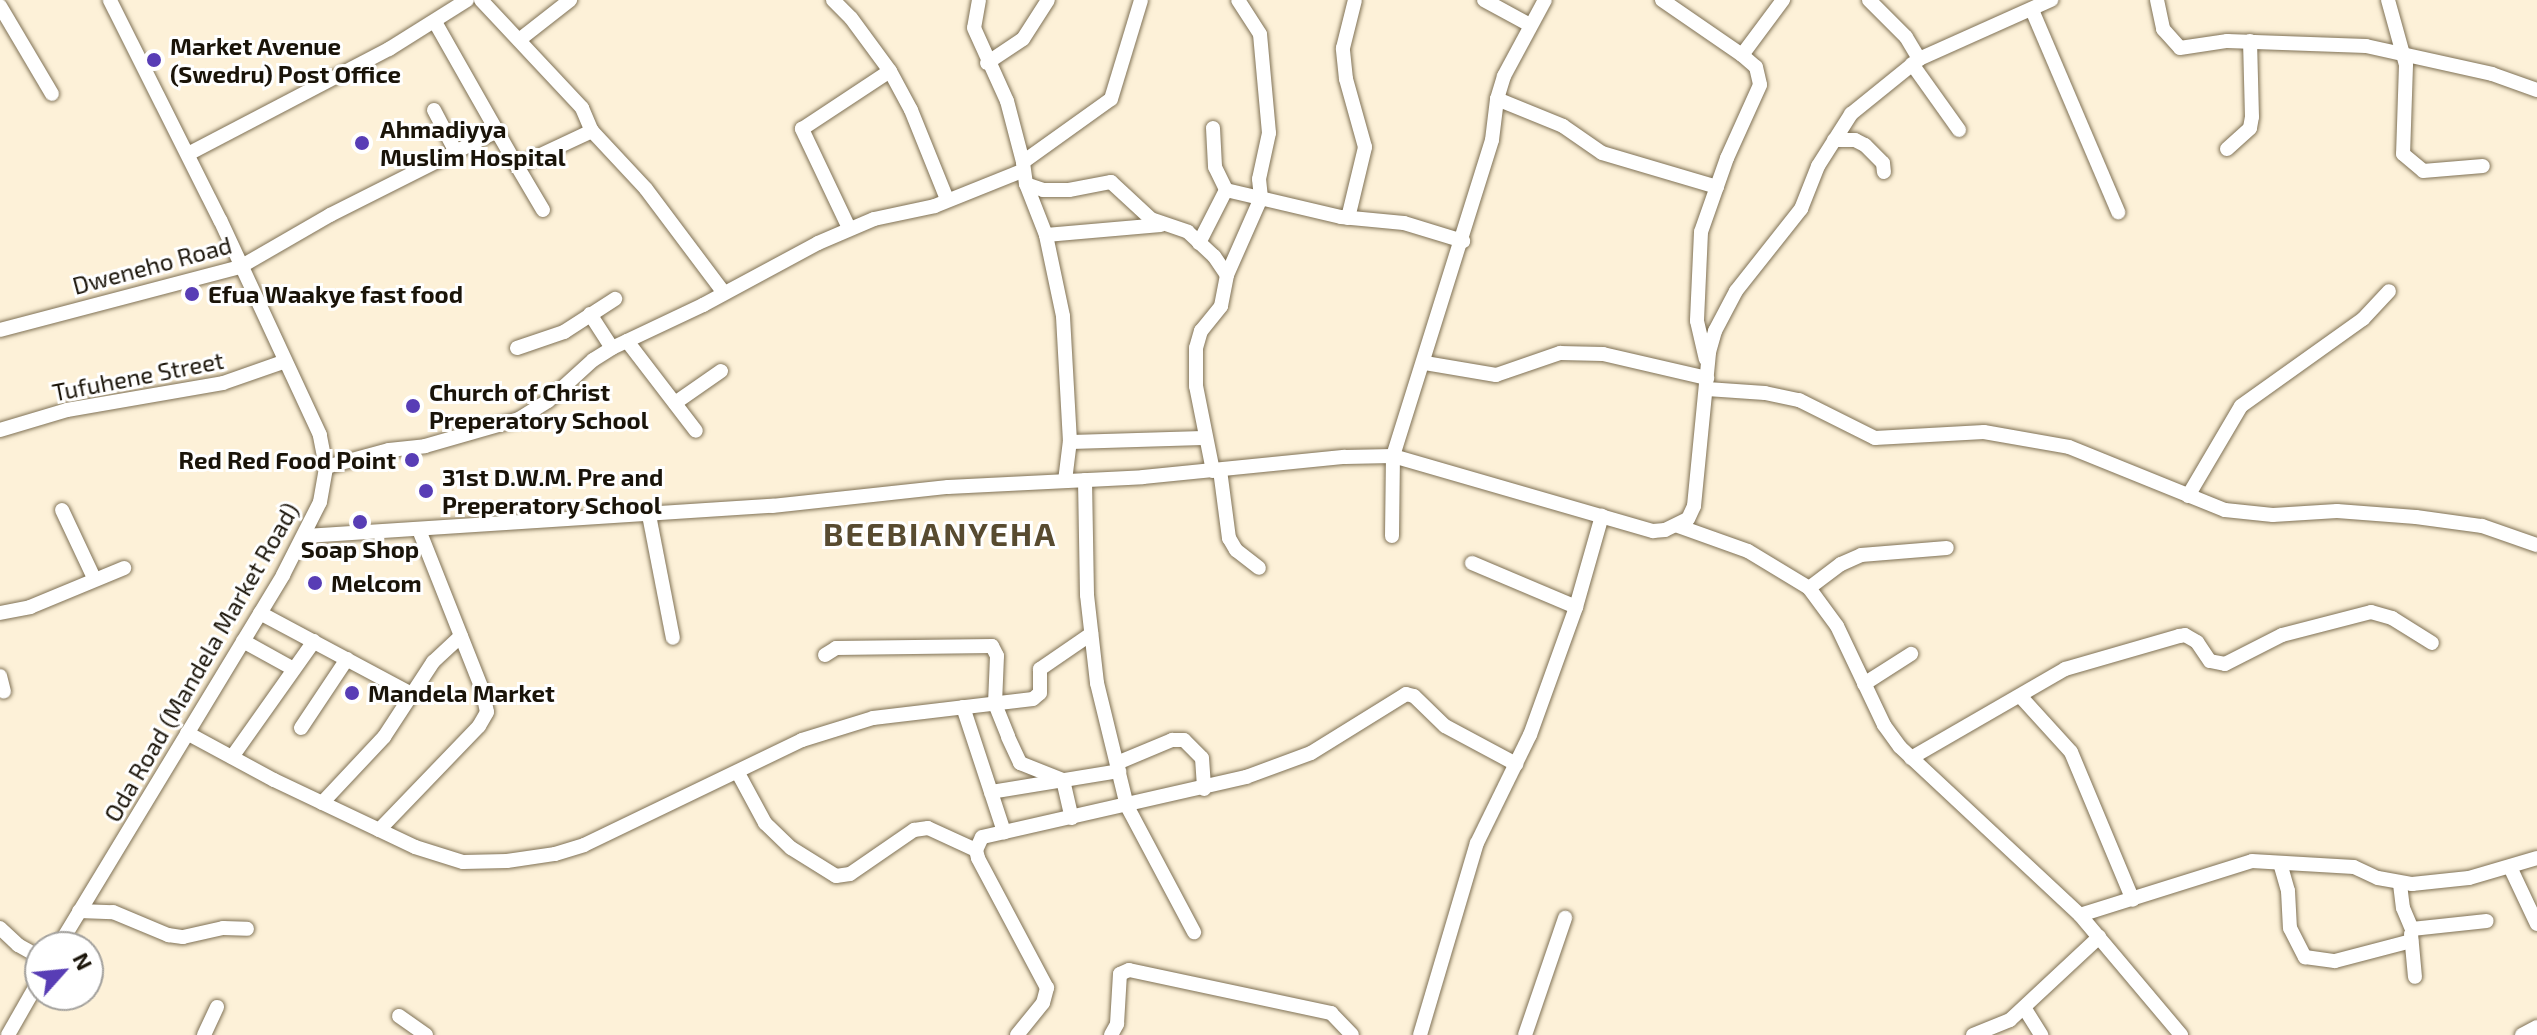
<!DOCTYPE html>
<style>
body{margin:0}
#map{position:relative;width:2537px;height:1035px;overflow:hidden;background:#fdf1d8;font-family:"Exo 2",sans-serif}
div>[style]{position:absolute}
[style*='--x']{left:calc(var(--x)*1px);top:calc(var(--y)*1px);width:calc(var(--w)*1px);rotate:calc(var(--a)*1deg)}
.roads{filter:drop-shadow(0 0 2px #7f7155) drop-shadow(0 0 2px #7f7155)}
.minor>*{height:14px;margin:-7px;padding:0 7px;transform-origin:7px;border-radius:7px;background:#fff}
.dots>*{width:22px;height:22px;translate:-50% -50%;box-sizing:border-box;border:4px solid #fff;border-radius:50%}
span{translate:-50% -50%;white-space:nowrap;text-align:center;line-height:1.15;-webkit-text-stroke:6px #fff;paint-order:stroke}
.poi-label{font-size:24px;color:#1a1409;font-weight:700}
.left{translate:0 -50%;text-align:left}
.right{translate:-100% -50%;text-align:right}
.street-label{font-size:24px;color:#1a1409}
.district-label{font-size:32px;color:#584b30;font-weight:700;letter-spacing:2px}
.north{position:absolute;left:24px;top:931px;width:80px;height:80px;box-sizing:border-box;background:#fff;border:2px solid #a3a19d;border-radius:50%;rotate:63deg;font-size:22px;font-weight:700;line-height:32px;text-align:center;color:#1a1409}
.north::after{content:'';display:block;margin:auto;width:28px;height:36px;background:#583db5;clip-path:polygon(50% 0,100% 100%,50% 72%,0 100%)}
</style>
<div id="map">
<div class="roads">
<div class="minor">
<i style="--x:481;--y:0;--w:148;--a:46.9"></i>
<i style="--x:582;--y:108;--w:25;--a:67"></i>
<i style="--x:592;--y:131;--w:79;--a:47"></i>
<i style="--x:646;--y:189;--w:130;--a:53.1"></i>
<i style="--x:833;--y:0;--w:25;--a:45"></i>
<i style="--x:851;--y:18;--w:66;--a:53.7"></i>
<i style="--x:890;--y:71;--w:44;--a:61.7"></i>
<i style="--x:911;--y:110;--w:96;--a:68"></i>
<i style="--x:979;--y:0;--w:28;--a:100"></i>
<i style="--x:974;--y:28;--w:80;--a:65.7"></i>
<i style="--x:1007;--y:101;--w:63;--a:75.3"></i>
<i style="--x:1484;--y:0;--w:52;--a:28.5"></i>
<i style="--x:1662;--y:0;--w:97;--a:34.5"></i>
<i style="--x:1742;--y:55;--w:18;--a:41"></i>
<i style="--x:1756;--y:67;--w:18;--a:77"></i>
<i style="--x:1760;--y:85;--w:80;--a:114.3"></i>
<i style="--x:1727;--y:158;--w:78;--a:109.4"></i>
<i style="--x:1701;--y:232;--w:89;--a:92.6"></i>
<i style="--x:1697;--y:321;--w:39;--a:77"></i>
<i style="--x:1869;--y:0;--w:52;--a:45"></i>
<i style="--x:1906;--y:37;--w:26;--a:59"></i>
<i style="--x:2157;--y:0;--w:30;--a:78"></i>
<i style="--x:2163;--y:29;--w:25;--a:48"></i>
<i style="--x:2180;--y:48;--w:48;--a:-8.5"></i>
<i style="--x:2227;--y:41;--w:139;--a:2.1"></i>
<i style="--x:2366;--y:46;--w:129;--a:12.5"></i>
<i style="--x:2492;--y:74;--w:48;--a:19.6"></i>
<i style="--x:2388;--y:0;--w:67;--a:74.5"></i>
<i style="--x:2406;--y:65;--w:89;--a:91.9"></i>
<i style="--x:2403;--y:154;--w:26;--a:40"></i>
<i style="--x:2423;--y:171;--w:60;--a:-4.8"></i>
<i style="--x:0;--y:6;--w:102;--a:59.4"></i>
<i style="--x:2032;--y:10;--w:220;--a:66.9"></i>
<i style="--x:435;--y:22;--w:125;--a:60.4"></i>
<i style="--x:519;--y:40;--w:65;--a:-38.1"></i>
<i style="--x:1742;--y:55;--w:69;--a:-53.3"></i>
<i style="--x:987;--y:63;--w:43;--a:-33.7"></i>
<i style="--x:1023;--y:39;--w:46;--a:-57.3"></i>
<i style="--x:1912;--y:64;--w:81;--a:54.5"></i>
<i style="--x:1497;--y:99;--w:71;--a:22.2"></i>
<i style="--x:1563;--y:126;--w:47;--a:34.7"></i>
<i style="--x:1602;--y:153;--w:120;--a:16.5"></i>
<i style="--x:434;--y:110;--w:47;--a:62.4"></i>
<i style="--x:1213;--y:128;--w:39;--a:87"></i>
<i style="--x:1215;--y:167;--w:25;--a:64"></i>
<i style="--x:1226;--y:190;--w:118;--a:13.2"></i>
<i style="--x:1341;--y:217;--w:63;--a:5.4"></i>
<i style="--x:1404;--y:223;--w:62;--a:17"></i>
<i style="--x:1834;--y:140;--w:21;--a:0"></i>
<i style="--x:1855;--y:140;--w:11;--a:27"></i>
<i style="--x:1865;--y:145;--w:25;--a:45"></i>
<i style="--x:1883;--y:163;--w:9;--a:84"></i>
<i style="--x:2227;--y:149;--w:31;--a:-42"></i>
<i style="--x:2250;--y:128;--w:11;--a:-80"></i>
<i style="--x:2252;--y:117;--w:76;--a:-91.5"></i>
<i style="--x:188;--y:154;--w:227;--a:-27.6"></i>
<i style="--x:389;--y:49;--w:92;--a:-32.1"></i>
<i style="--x:517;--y:166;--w:51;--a:59.4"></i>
<i style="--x:1026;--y:184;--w:18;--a:19"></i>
<i style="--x:1043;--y:190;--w:26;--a:0"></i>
<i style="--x:1069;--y:190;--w:43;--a:-10.8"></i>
<i style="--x:1111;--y:182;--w:54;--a:42.8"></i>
<i style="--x:1151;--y:219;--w:39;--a:19"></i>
<i style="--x:1188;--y:232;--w:35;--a:43"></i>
<i style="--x:1214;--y:256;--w:23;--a:56"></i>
<i style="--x:1348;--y:218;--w:73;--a:-76.5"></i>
<i style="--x:1365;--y:147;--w:71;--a:-105.6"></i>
<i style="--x:1346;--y:79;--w:31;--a:-96"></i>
<i style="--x:1343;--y:48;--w:49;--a:-76"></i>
<i style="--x:849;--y:228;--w:110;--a:-115.4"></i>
<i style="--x:802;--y:129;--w:105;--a:-33.4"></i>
<i style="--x:1046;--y:235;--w:115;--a:-5"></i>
<i style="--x:1199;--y:243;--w:59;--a:-63"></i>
<i style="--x:590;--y:314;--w:40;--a:57.1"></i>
<i style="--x:0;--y:330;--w:248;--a:-14.7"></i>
<i style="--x:240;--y:267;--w:104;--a:-30"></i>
<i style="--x:330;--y:215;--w:187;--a:-26.7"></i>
<i style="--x:497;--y:131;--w:40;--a:60.3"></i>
<i style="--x:517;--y:166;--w:83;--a:-25"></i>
<i style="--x:627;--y:341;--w:113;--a:52.5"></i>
<i style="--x:517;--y:348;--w:50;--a:-18.8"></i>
<i style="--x:564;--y:332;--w:61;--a:-32.9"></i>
<i style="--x:1425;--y:363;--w:72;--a:9.6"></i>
<i style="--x:1496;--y:375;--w:68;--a:-19"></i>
<i style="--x:1560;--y:353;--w:43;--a:1.3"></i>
<i style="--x:1603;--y:354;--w:107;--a:13"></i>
<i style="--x:1707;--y:389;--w:58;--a:3.9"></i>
<i style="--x:1765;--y:393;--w:35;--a:12"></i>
<i style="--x:1799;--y:400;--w:85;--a:26.6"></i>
<i style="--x:1875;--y:438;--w:109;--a:-3.2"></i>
<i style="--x:1984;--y:432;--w:86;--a:10"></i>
<i style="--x:2069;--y:447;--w:168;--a:22"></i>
<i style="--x:2225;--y:510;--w:48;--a:5.9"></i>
<i style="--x:2273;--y:515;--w:64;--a:-3.6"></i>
<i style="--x:2337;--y:511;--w:79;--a:4.3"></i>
<i style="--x:2416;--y:517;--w:67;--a:7.8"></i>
<i style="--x:2482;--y:526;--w:58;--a:19.1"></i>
<i style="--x:675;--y:403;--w:56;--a:-34.8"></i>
<i style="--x:0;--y:430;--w:70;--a:-16.6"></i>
<i style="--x:67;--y:410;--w:158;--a:-9.8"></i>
<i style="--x:223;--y:383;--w:64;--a:-19.3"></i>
<i style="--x:1070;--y:442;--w:134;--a:-1.7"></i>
<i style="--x:326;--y:467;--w:65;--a:-15.1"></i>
<i style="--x:389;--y:450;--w:36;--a:-6"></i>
<i style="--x:425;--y:446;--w:98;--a:-16"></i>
<i style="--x:519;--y:419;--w:34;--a:-32"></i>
<i style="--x:548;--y:401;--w:61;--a:-42.3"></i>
<i style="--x:593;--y:360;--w:22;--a:-32"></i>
<i style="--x:612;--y:348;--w:101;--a:-25.3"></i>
<i style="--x:703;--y:305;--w:131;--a:-28.3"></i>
<i style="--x:818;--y:243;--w:61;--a:-23.2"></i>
<i style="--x:874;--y:219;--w:62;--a:-12"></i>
<i style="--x:935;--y:206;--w:94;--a:-21.9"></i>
<i style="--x:1220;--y:470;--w:69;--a:82.5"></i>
<i style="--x:1229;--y:538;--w:14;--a:60"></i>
<i style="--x:1236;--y:550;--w:29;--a:38"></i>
<i style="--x:1213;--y:471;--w:87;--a:-101.3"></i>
<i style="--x:1196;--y:386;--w:38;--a:-90"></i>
<i style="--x:1196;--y:348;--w:18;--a:-74"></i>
<i style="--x:1201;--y:331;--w:32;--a:-51"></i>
<i style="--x:1221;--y:306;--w:32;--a:-79"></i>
<i style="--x:1227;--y:275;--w:84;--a:-66.2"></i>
<i style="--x:1261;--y:198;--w:19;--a:-96"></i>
<i style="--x:1259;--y:179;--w:47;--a:-77.7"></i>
<i style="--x:1269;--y:133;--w:99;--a:-95.2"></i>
<i style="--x:1260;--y:34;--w:40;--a:-122.9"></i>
<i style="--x:1085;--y:480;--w:115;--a:89"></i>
<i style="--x:1087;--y:595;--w:89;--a:83.5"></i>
<i style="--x:1097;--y:683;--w:127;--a:76.3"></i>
<i style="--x:1127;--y:806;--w:143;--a:62"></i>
<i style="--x:1065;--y:481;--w:39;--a:-83"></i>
<i style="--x:1070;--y:442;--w:126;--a:-93.2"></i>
<i style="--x:1063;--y:316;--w:83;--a:-101.9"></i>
<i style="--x:1046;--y:235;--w:55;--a:-111.4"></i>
<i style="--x:1026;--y:184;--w:22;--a:-98"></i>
<i style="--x:1023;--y:162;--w:108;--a:-35.6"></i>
<i style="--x:1111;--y:99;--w:103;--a:-73.1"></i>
<i style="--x:2188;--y:496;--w:104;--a:-59.5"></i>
<i style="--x:2241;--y:406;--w:150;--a:-35.5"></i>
<i style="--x:2363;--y:319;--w:38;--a:-47"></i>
<i style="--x:62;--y:510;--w:75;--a:64.8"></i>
<i style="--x:649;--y:515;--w:125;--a:79"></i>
<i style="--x:1678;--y:526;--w:74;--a:19.7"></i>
<i style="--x:1748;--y:551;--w:71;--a:31.2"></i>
<i style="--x:1809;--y:588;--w:47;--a:53.6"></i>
<i style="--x:1837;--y:626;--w:110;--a:64.6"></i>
<i style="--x:1884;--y:725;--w:27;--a:54"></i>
<i style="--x:1900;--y:747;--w:246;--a:43"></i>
<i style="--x:2080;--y:915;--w:157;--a:49.9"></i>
<i style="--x:305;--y:536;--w:468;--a:-3.7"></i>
<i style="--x:772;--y:506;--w:177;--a:-6.2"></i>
<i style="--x:948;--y:487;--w:195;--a:-2.9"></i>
<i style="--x:1143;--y:477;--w:203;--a:-5.7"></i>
<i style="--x:1345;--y:457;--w:48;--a:-1.2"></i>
<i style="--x:1393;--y:456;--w:271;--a:16.1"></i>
<i style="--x:1653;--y:531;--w:12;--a:-5"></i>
<i style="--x:1665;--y:530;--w:25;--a:-26"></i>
<i style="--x:1688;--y:519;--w:14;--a:-65"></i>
<i style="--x:1694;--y:506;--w:155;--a:-84.4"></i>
<i style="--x:1709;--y:352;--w:22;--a:-74"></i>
<i style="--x:1715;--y:331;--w:45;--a:-62.3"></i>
<i style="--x:1736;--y:291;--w:105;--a:-51.6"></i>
<i style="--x:1801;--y:209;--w:46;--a:-68.4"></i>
<i style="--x:1818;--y:166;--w:62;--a:-57.6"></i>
<i style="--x:1851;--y:114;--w:87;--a:-39"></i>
<i style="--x:1919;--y:59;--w:145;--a:-24.1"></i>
<i style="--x:1392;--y:536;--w:80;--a:-89.3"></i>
<i style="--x:1393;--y:456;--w:331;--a:-72.6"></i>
<i style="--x:1492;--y:140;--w:41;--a:-83"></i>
<i style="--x:1497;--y:99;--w:24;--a:-73"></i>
<i style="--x:1504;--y:76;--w:86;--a:-61.7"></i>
<i style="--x:1472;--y:563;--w:113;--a:22.9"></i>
<i style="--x:1809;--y:588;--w:40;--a:-37"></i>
<i style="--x:1841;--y:564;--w:22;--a:-24"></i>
<i style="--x:1861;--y:555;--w:86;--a:-4.7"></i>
<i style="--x:0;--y:613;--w:31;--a:-11"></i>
<i style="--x:30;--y:607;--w:102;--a:-22.5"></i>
<i style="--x:260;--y:613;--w:170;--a:28.1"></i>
<i style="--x:243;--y:641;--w:56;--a:28.9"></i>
<i style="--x:825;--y:655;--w:13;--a:-32"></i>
<i style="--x:836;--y:648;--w:156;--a:-0.7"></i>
<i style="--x:992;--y:646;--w:11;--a:63"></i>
<i style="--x:997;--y:656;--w:48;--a:92.4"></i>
<i style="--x:995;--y:704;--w:35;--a:68"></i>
<i style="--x:1008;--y:737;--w:29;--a:65"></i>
<i style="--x:1020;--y:763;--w:46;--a:21.6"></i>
<i style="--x:1063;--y:780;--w:39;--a:77"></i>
<i style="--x:0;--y:676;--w:16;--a:76"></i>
<i style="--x:1864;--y:684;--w:56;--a:-32.6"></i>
<i style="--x:2021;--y:697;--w:74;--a:47.7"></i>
<i style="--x:2071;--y:752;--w:160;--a:67.3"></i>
<i style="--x:963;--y:707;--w:132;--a:71.8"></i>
<i style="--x:301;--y:728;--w:83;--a:-56.3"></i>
<i style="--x:187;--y:733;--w:99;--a:28.4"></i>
<i style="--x:274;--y:780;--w:156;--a:25.4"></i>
<i style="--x:415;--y:847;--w:50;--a:17.4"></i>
<i style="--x:463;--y:862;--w:44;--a:-1.3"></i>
<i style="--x:507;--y:861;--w:49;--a:-8.3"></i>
<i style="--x:555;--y:854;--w:30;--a:-17"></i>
<i style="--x:584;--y:845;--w:242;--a:-25.7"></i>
<i style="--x:802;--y:740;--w:74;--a:-17.2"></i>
<i style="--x:873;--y:718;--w:161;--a:-6.8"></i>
<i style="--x:1033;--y:699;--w:9;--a:-41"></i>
<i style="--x:1040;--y:693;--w:24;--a:-90"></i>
<i style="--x:1040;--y:669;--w:62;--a:-34.5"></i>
<i style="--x:232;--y:757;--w:142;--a:-54.7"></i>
<i style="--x:1911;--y:758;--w:178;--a:-30"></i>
<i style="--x:2065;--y:669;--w:119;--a:-16.1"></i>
<i style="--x:2179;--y:636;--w:6;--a:-9"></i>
<i style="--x:2185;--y:635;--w:14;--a:30"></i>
<i style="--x:2197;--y:642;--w:23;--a:56"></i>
<i style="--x:2210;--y:661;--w:15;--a:11"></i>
<i style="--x:2225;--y:664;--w:64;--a:-27"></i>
<i style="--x:2282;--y:635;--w:92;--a:-14.5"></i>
<i style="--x:2371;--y:612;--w:22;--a:16"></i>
<i style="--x:2392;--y:618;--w:47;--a:32"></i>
<i style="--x:1117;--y:763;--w:60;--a:-22.7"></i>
<i style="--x:1172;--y:740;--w:12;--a:0"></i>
<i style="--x:1184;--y:740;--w:25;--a:45"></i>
<i style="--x:1202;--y:758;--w:31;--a:86"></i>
<i style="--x:738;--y:773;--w:57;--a:61.6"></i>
<i style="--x:765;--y:823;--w:36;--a:44"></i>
<i style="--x:791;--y:848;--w:53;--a:31.9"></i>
<i style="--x:836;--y:876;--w:14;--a:-8"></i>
<i style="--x:850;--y:874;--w:78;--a:-34.5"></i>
<i style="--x:914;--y:830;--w:14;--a:-8"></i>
<i style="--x:928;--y:828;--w:53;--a:24.6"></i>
<i style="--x:991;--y:792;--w:130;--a:-9.3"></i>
<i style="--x:322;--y:803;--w:91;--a:-46.8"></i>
<i style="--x:384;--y:737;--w:90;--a:-56.8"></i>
<i style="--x:433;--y:662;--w:38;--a:-43"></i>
<i style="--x:379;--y:830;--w:144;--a:-46.1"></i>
<i style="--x:479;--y:726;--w:16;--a:-60"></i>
<i style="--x:487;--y:712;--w:24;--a:-102"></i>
<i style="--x:482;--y:689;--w:171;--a:-111.6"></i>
<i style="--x:2280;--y:863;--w:29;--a:74"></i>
<i style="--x:2288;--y:891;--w:37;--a:87"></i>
<i style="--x:2290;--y:928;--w:33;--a:63"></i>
<i style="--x:2305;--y:957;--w:30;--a:8"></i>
<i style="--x:2335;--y:961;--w:79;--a:-14.7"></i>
<i style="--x:2510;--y:867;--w:63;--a:64.7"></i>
<i style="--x:2400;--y:884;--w:24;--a:83"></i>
<i style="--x:2403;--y:908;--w:23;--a:67"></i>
<i style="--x:2412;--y:929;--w:75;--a:-6.1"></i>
<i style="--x:79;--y:911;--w:34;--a:2"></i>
<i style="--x:113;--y:912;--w:60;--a:22.7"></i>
<i style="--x:168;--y:935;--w:15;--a:8"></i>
<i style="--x:183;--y:937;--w:41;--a:-12.7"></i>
<i style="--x:223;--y:928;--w:24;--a:2"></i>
<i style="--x:2080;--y:915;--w:180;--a:-17.4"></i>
<i style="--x:2252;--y:861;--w:102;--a:3.4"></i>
<i style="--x:2354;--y:867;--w:26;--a:25"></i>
<i style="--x:2378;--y:878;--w:35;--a:10"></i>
<i style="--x:2412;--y:884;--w:57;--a:-6"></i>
<i style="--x:2469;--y:878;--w:71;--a:-16.4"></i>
<i style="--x:0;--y:928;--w:25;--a:43"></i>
<i style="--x:18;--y:945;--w:25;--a:29"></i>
<i style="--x:2411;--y:934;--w:43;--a:84.7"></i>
<i style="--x:58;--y:947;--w:435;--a:-58.8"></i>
<i style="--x:283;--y:575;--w:82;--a:-63.1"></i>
<i style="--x:320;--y:502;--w:36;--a:-80"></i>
<i style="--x:326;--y:467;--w:33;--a:-101"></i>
<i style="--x:320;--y:435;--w:237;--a:-114.9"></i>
<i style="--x:220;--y:220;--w:246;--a:-116.6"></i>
<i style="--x:2025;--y:1009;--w:31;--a:58"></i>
<i style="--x:399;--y:1016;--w:33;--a:35"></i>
<i style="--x:8;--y:1035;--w:64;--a:-60.3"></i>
<i style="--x:204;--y:1035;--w:31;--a:-65"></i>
<i style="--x:1017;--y:1035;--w:41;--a:-50.9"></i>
<i style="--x:1043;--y:1003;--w:16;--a:-75"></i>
<i style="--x:1047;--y:988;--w:147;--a:-118"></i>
<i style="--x:978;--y:858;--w:8;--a:-104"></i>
<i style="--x:976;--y:850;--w:14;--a:-65"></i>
<i style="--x:982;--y:837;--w:271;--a:-12.8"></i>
<i style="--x:1246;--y:777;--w:69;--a:-20.3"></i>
<i style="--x:1311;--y:753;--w:112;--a:-31.8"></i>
<i style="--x:1406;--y:694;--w:8;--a:14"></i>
<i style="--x:1414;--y:696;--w:43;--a:44.1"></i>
<i style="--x:1445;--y:726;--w:81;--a:28.2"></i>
<i style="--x:1111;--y:1035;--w:13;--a:-61"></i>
<i style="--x:1117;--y:1024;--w:50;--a:-86.6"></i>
<i style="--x:1120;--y:974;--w:10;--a:-24"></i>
<i style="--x:1129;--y:970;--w:207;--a:12"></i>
<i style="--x:1331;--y:1013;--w:30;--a:46"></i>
<i style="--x:1420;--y:1035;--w:200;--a:-73.5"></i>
<i style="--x:1477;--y:843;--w:120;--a:-63.9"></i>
<i style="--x:1530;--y:735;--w:136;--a:-70.2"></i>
<i style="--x:1576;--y:607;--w:95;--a:-74.1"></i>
<i style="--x:1525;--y:1035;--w:124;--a:-71.1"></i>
<i style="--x:1973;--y:1035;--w:40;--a:-22"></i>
<i style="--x:2010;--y:1020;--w:122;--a:-43"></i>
<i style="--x:2522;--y:1035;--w:17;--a:-28"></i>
</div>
</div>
<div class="dots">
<i style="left:154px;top:60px;background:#583db5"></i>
<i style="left:362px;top:143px;background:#583db5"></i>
<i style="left:192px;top:294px;background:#583db5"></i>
<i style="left:413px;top:406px;background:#583db5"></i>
<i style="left:412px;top:460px;background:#583db5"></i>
<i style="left:426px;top:491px;background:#583db5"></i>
<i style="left:360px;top:522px;background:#583db5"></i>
<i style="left:315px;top:583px;background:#583db5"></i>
<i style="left:352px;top:693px;background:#583db5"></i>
</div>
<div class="poi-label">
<span class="left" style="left:170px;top:60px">Market Avenue<br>(Swedru) Post Office</span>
<span class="left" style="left:380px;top:143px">Ahmadiyya<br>Muslim Hospital</span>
<span class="left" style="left:208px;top:294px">Efua Waakye fast food</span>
<span class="left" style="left:429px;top:406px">Church of Christ<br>Preperatory School</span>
<span class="right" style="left:396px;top:460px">Red Red Food Point</span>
<span class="left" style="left:442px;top:491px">31st D.W.M. Pre and<br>Preperatory School</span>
<span style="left:360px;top:549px">Soap Shop</span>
<span class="left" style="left:331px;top:583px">Melcom</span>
<span class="left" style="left:368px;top:693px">Mandela Market</span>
</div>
<div class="street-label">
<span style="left:152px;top:265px;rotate:-15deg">Dweneho Road</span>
<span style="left:138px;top:376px;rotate:-11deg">Tufuhene Street</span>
<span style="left:201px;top:662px;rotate:-60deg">Oda Road (Mandela Market Road)</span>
</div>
<div class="district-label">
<span style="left:940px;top:533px">BEEBIANYEHA</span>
</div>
<div class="north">N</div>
</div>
